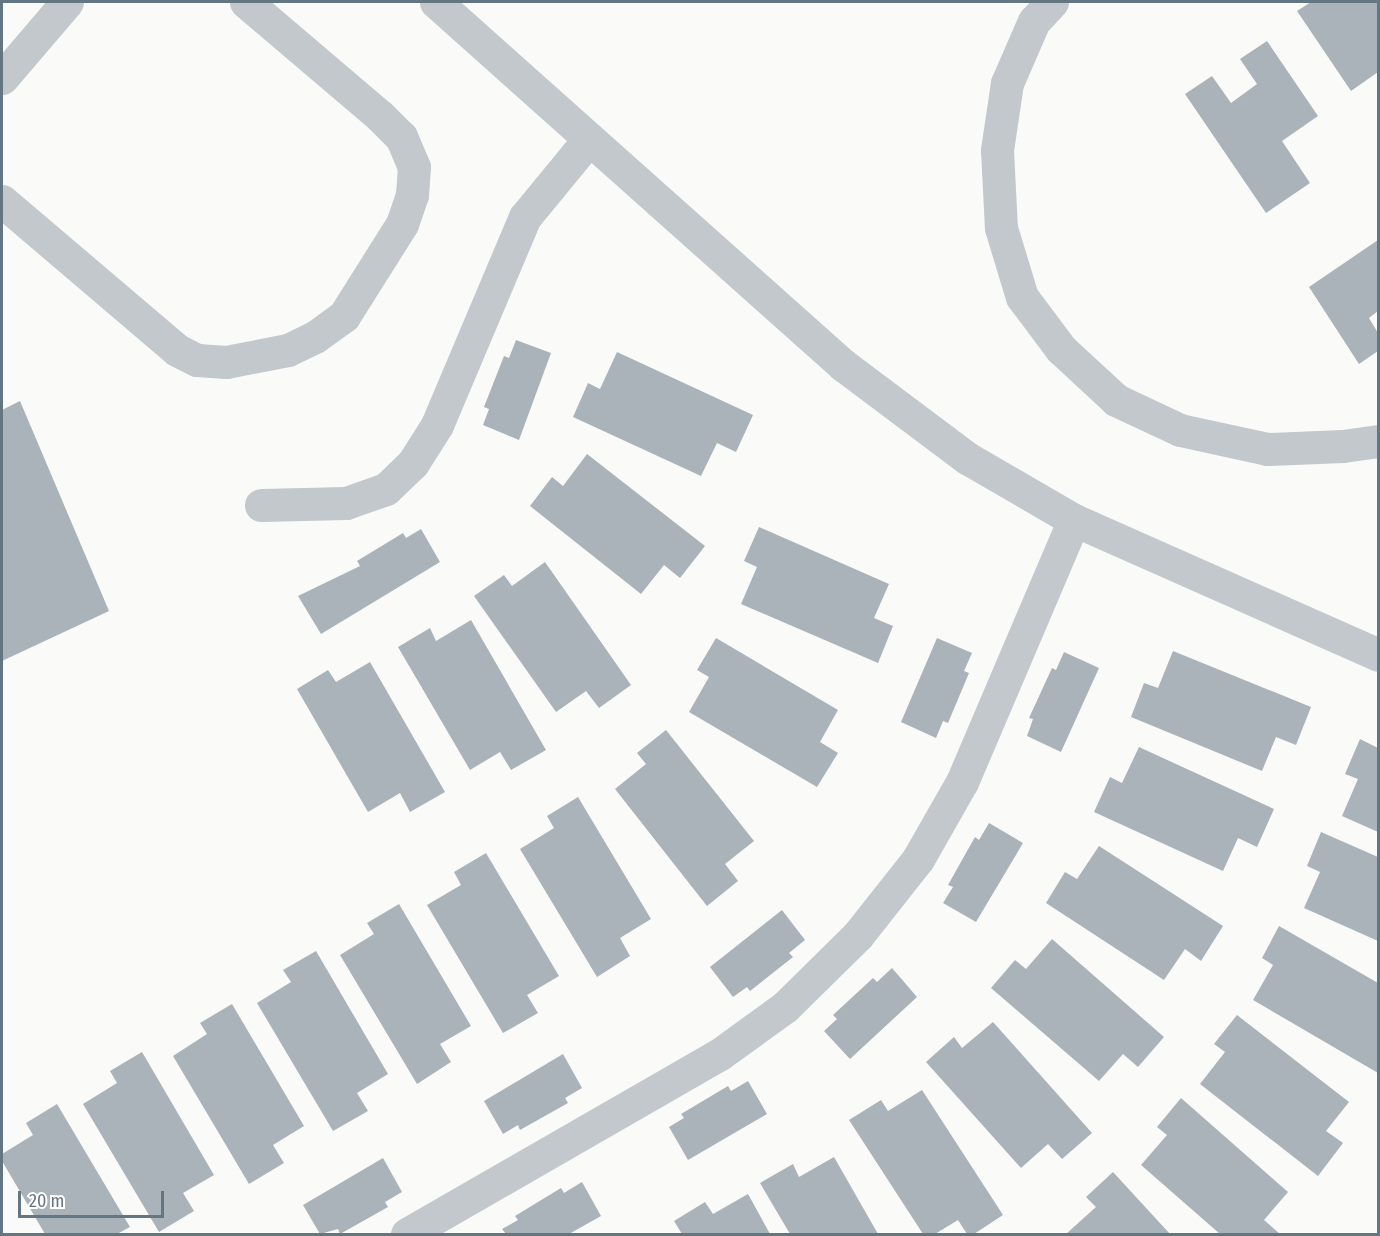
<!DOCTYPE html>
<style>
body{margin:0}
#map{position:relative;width:1380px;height:1236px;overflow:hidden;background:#fafaf8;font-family:"Fira Sans Condensed",sans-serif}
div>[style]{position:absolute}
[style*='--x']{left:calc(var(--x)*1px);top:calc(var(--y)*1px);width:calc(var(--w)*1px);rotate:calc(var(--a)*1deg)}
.building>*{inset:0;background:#aab3b9}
.minor>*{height:33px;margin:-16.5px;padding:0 16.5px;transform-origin:16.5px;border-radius:16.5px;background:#c3c8cc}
span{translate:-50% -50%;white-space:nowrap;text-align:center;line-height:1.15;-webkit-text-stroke:6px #fff;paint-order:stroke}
.frame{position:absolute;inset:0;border:3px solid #657683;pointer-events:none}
.scale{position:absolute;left:18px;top:1191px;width:146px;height:27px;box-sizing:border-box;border:3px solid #657683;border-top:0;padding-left:8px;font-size:18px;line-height:21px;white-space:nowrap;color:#657683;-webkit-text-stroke:4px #fff;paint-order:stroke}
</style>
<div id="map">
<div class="building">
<i style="clip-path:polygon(1311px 2px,1378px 2px,1378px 72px,1351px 91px,1297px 11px)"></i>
<i style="clip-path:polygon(1267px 41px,1318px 116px,1282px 141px,1310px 183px,1266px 213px,1185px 94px,1212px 76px,1231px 103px,1257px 84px,1240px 59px)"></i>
<i style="clip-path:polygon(1378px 240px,1378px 311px,1369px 318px,1378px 333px,1378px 351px,1359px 364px,1309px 287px)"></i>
<i style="clip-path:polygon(516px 340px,551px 353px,519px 440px,483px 425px,489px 409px,484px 407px,504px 356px,509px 358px)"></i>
<i style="clip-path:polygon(617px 352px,753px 415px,736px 452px,717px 443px,701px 476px,573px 417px,588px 383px,600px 389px)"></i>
<i style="clip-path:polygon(20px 401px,109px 611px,2px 661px,2px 410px)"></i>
<i style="clip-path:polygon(587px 454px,705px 546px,680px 578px,664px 565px,641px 594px,530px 506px,552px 477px,563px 486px)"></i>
<i style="clip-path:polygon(759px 527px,889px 584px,874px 618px,893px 626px,878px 663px,741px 604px,757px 567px,744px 561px)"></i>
<i style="clip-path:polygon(421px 529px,440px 562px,321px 634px,298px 596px,360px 566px,357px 561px,403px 533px,406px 538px)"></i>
<i style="clip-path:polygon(545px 562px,631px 685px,599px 708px,586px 691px,556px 712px,474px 596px,504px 575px,512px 586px)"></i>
<i style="clip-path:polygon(471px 620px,546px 750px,511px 770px,500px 752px,470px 770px,398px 647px,430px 628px,436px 641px)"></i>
<i style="clip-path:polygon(716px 638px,838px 710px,820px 742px,838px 753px,817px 787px,689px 712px,709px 677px,697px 670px)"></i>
<i style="clip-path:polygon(937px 638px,972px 653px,964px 671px,969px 673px,948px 723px,943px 721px,936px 738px,901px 722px)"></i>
<i style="clip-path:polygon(1173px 651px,1311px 707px,1296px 745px,1276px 737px,1262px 771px,1131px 717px,1144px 683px,1158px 688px)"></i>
<i style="clip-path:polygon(1064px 652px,1099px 668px,1061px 752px,1027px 736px,1033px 719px,1029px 718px,1052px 668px,1056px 670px)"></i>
<i style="clip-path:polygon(370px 662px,445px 792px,410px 812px,400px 793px,368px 812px,297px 689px,328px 670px,336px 682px)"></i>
<i style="clip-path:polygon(666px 730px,754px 841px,725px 864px,738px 881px,707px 906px,615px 789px,646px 764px,637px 753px)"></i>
<i style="clip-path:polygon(1360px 739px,1378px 748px,1378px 832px,1342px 816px,1358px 779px,1345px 774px)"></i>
<i style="clip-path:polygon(1139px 747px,1274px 809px,1257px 847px,1238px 838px,1223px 871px,1094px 812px,1110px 777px,1122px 783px)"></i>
<i style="clip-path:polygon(578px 797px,651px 919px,620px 938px,630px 956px,597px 977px,520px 849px,554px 828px,547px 816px)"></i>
<i style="clip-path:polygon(989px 823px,1023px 843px,976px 922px,943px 903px,953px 887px,948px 885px,975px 837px,979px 840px)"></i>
<i style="clip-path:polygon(1321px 832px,1378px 857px,1378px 941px,1304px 908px,1320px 872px,1307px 866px)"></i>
<i style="clip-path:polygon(1099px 846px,1223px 926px,1201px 961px,1185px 949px,1164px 980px,1046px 903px,1065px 872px,1077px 879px)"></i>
<i style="clip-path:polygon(486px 853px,559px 976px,527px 995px,538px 1013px,503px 1033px,427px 905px,461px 885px,454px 872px)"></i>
<i style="clip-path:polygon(399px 904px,471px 1026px,440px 1044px,451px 1062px,417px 1084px,340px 955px,374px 934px,367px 923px)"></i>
<i style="clip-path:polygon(782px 910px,805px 940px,789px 953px,793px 957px,750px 991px,747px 987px,733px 997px,710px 967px)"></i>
<i style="clip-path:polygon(1279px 926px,1378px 983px,1378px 1073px,1253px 1000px,1273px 965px,1262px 958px)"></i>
<i style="clip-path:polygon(1052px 939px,1164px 1037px,1138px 1067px,1123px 1054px,1099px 1081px,991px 988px,1015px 960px,1026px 969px)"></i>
<i style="clip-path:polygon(316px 951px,388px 1074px,357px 1093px,368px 1111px,333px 1131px,257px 1003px,291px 982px,283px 970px)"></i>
<i style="clip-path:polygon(892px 968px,917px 997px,850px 1059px,824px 1031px,837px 1019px,833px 1015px,873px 978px,877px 982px)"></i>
<i style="clip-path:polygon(232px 1004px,304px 1126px,273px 1145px,284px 1163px,249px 1184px,173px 1056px,207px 1034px,200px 1023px)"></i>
<i style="clip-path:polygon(1237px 1015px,1349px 1102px,1326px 1131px,1343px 1143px,1318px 1176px,1200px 1084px,1225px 1052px,1214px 1044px)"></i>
<i style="clip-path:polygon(993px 1022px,1092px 1133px,1062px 1159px,1048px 1144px,1021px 1168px,926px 1062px,954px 1037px,962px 1048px)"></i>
<i style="clip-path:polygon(142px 1052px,214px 1175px,183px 1193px,194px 1211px,159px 1232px,83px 1104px,117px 1083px,110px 1071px)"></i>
<i style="clip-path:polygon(563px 1054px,582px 1088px,565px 1098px,568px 1103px,520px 1130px,518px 1125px,503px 1134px,484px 1101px)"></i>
<i style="clip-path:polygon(748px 1081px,767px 1114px,688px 1160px,669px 1127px,684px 1118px,681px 1114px,728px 1086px,731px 1091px)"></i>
<i style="clip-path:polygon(922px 1090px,1003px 1215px,974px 1234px,967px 1234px,958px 1220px,935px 1234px,923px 1234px,849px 1120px,881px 1100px,888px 1111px)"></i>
<i style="clip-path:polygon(1181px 1098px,1288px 1192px,1264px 1220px,1280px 1234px,1220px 1234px,1141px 1165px,1167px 1135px,1157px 1127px)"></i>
<i style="clip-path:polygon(57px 1104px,130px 1227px,117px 1234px,45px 1234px,2px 1161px,2px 1154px,33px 1135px,26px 1123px)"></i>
<i style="clip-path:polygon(834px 1157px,878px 1234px,790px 1234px,760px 1183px,793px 1164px,799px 1177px)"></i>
<i style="clip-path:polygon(383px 1158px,402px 1192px,385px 1202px,388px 1207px,340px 1234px,338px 1229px,320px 1234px,303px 1205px)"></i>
<i style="clip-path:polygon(1113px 1172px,1170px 1234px,1066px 1234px,1096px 1207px,1086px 1197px)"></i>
<i style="clip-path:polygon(582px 1182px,601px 1216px,569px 1234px,506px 1234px,502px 1229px,518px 1220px,515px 1216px,561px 1188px,564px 1193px)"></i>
<i style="clip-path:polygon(748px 1194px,770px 1234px,682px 1234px,674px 1221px,705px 1202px,713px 1214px)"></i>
</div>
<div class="minor">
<i style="--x:436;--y:2;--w:545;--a:41.73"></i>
<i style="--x:843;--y:365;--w:155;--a:36.9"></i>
<i style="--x:967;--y:458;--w:124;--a:30.1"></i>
<i style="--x:1074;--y:520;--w:333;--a:23.9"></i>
<i style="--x:1052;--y:2;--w:26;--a:133"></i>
<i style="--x:1034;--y:21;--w:68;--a:113.5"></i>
<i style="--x:1007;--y:83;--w:68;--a:98.5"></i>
<i style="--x:997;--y:150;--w:78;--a:87.1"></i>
<i style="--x:1001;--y:228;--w:72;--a:73.1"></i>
<i style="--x:1022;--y:297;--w:65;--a:53.1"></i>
<i style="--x:1061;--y:349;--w:75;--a:42.8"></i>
<i style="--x:1116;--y:400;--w:71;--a:25.1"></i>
<i style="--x:1180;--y:430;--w:89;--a:12.3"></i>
<i style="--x:1267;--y:449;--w:76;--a:-2.3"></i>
<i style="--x:1343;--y:446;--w:35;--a:-8"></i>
<i style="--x:2;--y:78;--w:100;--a:-49.5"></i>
<i style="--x:2;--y:201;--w:230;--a:40.4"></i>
<i style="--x:177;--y:350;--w:22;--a:27"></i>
<i style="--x:197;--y:360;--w:29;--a:4"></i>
<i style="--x:226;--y:362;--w:63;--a:-11"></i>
<i style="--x:288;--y:350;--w:30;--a:-26"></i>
<i style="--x:315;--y:337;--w:36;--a:-36"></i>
<i style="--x:344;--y:316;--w:109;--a:-57.8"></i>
<i style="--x:402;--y:224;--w:31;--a:-71"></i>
<i style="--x:412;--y:195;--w:28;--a:-86"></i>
<i style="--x:414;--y:167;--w:33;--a:-113"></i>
<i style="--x:401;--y:137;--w:30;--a:-135"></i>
<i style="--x:380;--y:116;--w:176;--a:-139.6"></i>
<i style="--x:261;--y:505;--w:85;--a:-1.3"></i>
<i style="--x:346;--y:503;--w:42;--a:-19.3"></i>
<i style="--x:386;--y:489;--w:37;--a:-44"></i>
<i style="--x:413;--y:463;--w:45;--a:-57.7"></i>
<i style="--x:437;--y:425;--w:226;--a:-67.1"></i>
<i style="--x:525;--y:217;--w:101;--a:-50.6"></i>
<i style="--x:407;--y:1234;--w:361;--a:-29.9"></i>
<i style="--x:720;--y:1054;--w:80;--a:-35.9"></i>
<i style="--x:785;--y:1007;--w:103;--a:-44.6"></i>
<i style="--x:858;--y:935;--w:97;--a:-51.7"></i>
<i style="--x:918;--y:859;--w:89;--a:-60.3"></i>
<i style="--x:962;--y:782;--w:285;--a:-66.9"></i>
</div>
<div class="frame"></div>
<div class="scale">20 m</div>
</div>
